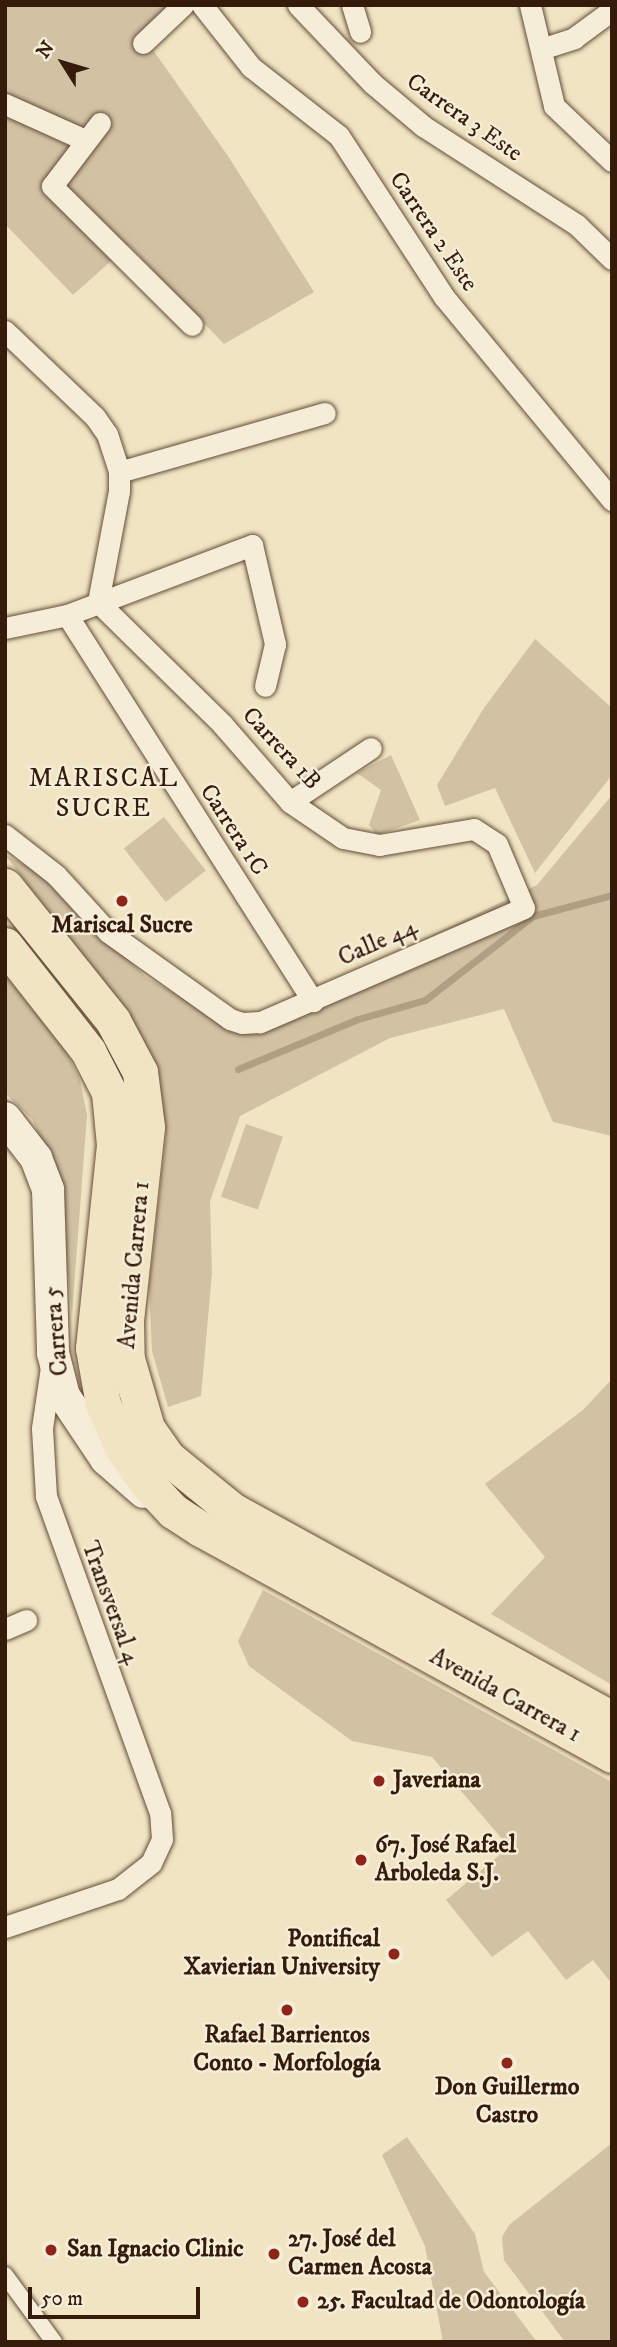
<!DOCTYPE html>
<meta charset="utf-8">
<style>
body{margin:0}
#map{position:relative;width:617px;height:2347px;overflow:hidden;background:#f0e4c2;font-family:"IM FELL DW Pica",serif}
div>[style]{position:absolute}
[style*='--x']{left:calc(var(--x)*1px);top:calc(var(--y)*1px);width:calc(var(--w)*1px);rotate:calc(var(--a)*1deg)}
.green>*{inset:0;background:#d0c2a3;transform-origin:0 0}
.stream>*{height:7px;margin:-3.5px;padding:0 3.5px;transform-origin:3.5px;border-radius:3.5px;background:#b0a083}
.roads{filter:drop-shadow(0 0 2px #644d38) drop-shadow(0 0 2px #644d38)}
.pedestrian>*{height:16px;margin:-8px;padding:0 8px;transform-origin:8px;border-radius:8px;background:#f5edd7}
.minor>*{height:21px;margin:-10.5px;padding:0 10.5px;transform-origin:10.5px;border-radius:10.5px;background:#f5edd7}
.secondary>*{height:32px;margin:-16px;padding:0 16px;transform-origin:16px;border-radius:16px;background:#f5edd7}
.primary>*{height:35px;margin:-17.5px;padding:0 17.5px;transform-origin:17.5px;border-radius:17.5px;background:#f0e4c2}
.dots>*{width:19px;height:19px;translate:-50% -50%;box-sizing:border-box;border:4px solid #f5edd7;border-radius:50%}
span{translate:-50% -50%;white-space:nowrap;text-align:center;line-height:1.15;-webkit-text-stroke:5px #f5edd7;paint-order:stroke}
.street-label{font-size:24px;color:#351b0a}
.poi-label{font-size:24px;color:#351b0a;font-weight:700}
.left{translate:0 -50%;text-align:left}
.right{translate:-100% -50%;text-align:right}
.neighbourhood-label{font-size:26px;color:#351b0a;letter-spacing:2px}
.frame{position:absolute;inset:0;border:7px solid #351b0a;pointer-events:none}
.north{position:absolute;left:28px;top:28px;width:70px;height:70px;-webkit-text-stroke:5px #f5edd7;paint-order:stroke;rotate:307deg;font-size:19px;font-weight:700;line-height:28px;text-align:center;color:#351b0a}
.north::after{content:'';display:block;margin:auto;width:24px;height:32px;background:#351b0a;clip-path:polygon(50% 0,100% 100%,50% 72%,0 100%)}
.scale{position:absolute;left:28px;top:2287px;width:172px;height:32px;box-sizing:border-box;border:4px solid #351b0a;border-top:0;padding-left:9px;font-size:21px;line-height:24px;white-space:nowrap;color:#351b0a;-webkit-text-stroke:5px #f5edd7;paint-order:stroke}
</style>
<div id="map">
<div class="green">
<i style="clip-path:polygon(5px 5px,172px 5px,141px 33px,228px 156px,314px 292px,224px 344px,129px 245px,73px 295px,5px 224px)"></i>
<i style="clip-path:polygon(535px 639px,612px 708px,612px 775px,535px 873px,495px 788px,445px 806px,437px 785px,484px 708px)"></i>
<i style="clip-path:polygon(391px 755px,420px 820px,377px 835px,369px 825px,381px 790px,357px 773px)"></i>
<i style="clip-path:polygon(612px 795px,612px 1136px,553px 1122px,504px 1009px,390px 1038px,240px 1116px,210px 1201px,212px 1273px,201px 1396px,168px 1407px,152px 1351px,149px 1286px,166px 1134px,159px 1075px,118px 1003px,5px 855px,34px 869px,146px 977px,237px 1029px,537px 885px)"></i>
<i style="left:164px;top:817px;width:68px;height:51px;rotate:52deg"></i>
<i style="clip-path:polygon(5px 970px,62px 1042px,80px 1080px,87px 1115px,72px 1315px,61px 1201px,48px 1155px,32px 1119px,5px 1093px)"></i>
<i style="left:246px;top:1124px;width:39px;height:77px;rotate:19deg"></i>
<i style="clip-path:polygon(612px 1379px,612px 1685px,491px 1614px,545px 1557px,485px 1484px,583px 1410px)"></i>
<i style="clip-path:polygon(263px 1590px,612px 1782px,612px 1984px,593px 1960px,566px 1980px,528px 1931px,492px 1957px,446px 1900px,509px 1847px,432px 1757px,352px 1741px,249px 1666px,238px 1641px)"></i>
<i style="clip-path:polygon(407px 2137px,475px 2234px,484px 2272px,537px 2342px,443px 2342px,425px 2246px,382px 2155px)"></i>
<i style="clip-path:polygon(612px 2143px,612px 2342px,565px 2342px,504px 2260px,502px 2237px,509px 2225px)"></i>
</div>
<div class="stream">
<i style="--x:238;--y:1069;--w:130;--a:-22.6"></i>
<i style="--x:358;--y:1019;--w:70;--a:-15.8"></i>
<i style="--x:425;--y:1000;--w:137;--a:-37.9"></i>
<i style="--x:533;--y:916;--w:82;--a:-14.9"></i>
</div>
<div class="roads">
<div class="pedestrian">
<i style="--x:5;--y:2275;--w:83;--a:53.8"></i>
</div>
<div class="minor">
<i style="--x:202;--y:5;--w:79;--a:51.7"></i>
<i style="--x:251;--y:67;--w:112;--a:38.1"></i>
<i style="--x:339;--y:136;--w:192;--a:56.9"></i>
<i style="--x:444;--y:297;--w:264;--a:50.4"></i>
<i style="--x:298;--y:5;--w:108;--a:46.5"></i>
<i style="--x:372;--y:83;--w:67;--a:40.1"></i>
<i style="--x:423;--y:126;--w:183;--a:32.7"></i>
<i style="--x:577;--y:225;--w:49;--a:44.2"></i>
<i style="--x:352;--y:5;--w:28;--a:73"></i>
<i style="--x:530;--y:5;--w:104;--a:76.6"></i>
<i style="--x:554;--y:106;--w:80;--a:43.5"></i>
<i style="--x:143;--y:43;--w:55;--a:-43.5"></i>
<i style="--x:541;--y:49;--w:35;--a:-18"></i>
<i style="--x:574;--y:38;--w:47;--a:-36.4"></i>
<i style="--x:5;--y:104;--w:88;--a:24.2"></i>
<i style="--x:100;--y:123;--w:79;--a:127.3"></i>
<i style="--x:52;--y:186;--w:197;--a:44.8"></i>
<i style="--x:5;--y:331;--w:124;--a:43.7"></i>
<i style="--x:95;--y:417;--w:21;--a:55"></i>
<i style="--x:107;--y:434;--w:40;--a:72"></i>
<i style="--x:119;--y:472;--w:19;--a:90"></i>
<i style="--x:119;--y:491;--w:113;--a:100.7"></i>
<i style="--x:98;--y:602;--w:174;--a:44.5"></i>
<i style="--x:222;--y:724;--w:103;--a:48.9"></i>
<i style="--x:290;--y:802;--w:64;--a:34.2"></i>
<i style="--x:343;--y:838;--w:37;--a:11"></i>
<i style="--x:379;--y:845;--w:96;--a:-9.6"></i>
<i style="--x:474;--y:829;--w:27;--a:33"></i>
<i style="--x:497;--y:844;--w:69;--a:67.1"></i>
<i style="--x:524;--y:908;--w:288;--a:156.6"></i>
<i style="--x:260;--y:1022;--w:18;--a:177"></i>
<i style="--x:242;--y:1023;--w:13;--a:-162"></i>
<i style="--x:230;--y:1019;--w:150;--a:-144.5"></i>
<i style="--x:108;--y:932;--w:77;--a:-132.4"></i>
<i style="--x:56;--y:875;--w:65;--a:-141.9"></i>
<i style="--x:119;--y:472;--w:214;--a:-16"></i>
<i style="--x:67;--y:615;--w:458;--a:57.5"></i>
<i style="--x:5;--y:628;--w:63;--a:-11.8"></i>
<i style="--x:67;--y:615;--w:198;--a:-20.7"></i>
<i style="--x:252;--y:545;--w:102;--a:76.9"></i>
<i style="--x:275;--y:644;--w:43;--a:103.4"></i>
<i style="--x:290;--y:802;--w:97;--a:-33.7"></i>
<i style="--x:5;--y:1629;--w:23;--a:-23"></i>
<i style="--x:5;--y:1927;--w:119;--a:-18.6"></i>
<i style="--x:118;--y:1889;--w:42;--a:-38.2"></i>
<i style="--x:151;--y:1863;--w:26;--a:-65"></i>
<i style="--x:162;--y:1839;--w:26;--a:-94"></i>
<i style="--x:160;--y:1813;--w:337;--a:-109.8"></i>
<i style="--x:46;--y:1496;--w:68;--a:-93.4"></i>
<i style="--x:42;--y:1428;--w:62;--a:-81.6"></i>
</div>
<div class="secondary">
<i style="--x:5;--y:1118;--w:51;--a:52.2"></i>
<i style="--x:36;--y:1158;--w:34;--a:69"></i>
<i style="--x:48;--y:1190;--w:163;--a:88.2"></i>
<i style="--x:53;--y:1353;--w:44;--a:75.7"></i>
<i style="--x:64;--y:1396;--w:76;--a:56.3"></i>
<i style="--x:106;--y:1459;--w:50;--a:41"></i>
</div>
<div class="primary">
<i style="--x:5;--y:886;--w:173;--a:51.3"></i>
<i style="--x:113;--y:1021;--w:58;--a:62.1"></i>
<i style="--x:140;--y:1072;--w:55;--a:82.7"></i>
<i style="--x:147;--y:1127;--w:194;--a:96.2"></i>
<i style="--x:126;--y:1320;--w:39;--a:89"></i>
<i style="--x:127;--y:1359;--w:72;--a:73.8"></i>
<i style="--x:147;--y:1428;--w:35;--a:55"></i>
<i style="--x:167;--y:1457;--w:84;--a:39.2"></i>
<i style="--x:232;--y:1510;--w:434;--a:28.8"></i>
<i style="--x:5;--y:945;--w:135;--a:51.9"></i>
<i style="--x:88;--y:1051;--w:46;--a:62.9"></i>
<i style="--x:109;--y:1092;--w:53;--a:84.6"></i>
<i style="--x:114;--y:1145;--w:204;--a:95.9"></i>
<i style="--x:93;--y:1348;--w:57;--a:79.9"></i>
<i style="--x:103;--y:1404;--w:49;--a:66"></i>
<i style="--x:123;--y:1449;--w:39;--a:55"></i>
<i style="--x:145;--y:1481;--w:41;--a:47"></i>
<i style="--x:173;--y:1511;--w:33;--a:33"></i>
<i style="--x:201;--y:1529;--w:469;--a:28.8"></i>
</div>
</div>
<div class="dots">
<i style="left:122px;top:901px;background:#8f2418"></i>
<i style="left:379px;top:1781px;background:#8f2418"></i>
<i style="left:361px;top:1860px;background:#8f2418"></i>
<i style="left:394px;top:1954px;background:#8f2418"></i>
<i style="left:287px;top:2010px;background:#8f2418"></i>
<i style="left:507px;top:2063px;background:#8f2418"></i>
<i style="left:51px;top:2250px;background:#8f2418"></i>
<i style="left:274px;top:2254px;background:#8f2418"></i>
<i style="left:303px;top:2302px;background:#8f2418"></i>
</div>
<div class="street-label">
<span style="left:464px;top:118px;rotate:35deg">Carrera 3 Este</span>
<span style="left:433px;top:232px;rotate:56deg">Carrera 2 Este</span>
<span style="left:281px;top:749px;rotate:47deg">Carrera 1B</span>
<span style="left:233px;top:830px;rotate:57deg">Carrera 1C</span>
<span style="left:378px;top:943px;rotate:-24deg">Calle 44</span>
<span style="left:135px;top:1265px;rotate:-85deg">Avenida Carrera 1</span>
<span style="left:57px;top:1331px;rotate:-95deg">Carrera 5</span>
<span style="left:110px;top:1603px;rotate:70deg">Transversal 4</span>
<span style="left:505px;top:1696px;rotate:29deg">Avenida Carrera 1</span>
</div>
<div class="poi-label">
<span style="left:122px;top:926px">Mariscal Sucre</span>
<span class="left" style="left:393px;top:1781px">Javeriana</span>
<span class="left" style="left:375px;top:1860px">67. José Rafael<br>Arboleda S.J.</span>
<span class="right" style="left:380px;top:1954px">Pontifical<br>Xavierian University</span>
<span style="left:287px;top:2050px">Rafael Barrientos<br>Conto - Morfología</span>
<span style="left:507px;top:2102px">Don Guillermo<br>Castro</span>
<span class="left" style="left:288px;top:2254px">27. José del<br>Carmen Acosta</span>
<span class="left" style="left:67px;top:2250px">San Ignacio Clinic</span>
<span class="left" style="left:317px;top:2302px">25. Facultad de Odontología</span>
</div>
<div class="neighbourhood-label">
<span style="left:104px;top:794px">MARISCAL<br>SUCRE</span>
</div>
<div class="frame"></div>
<div class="north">N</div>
<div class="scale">50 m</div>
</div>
